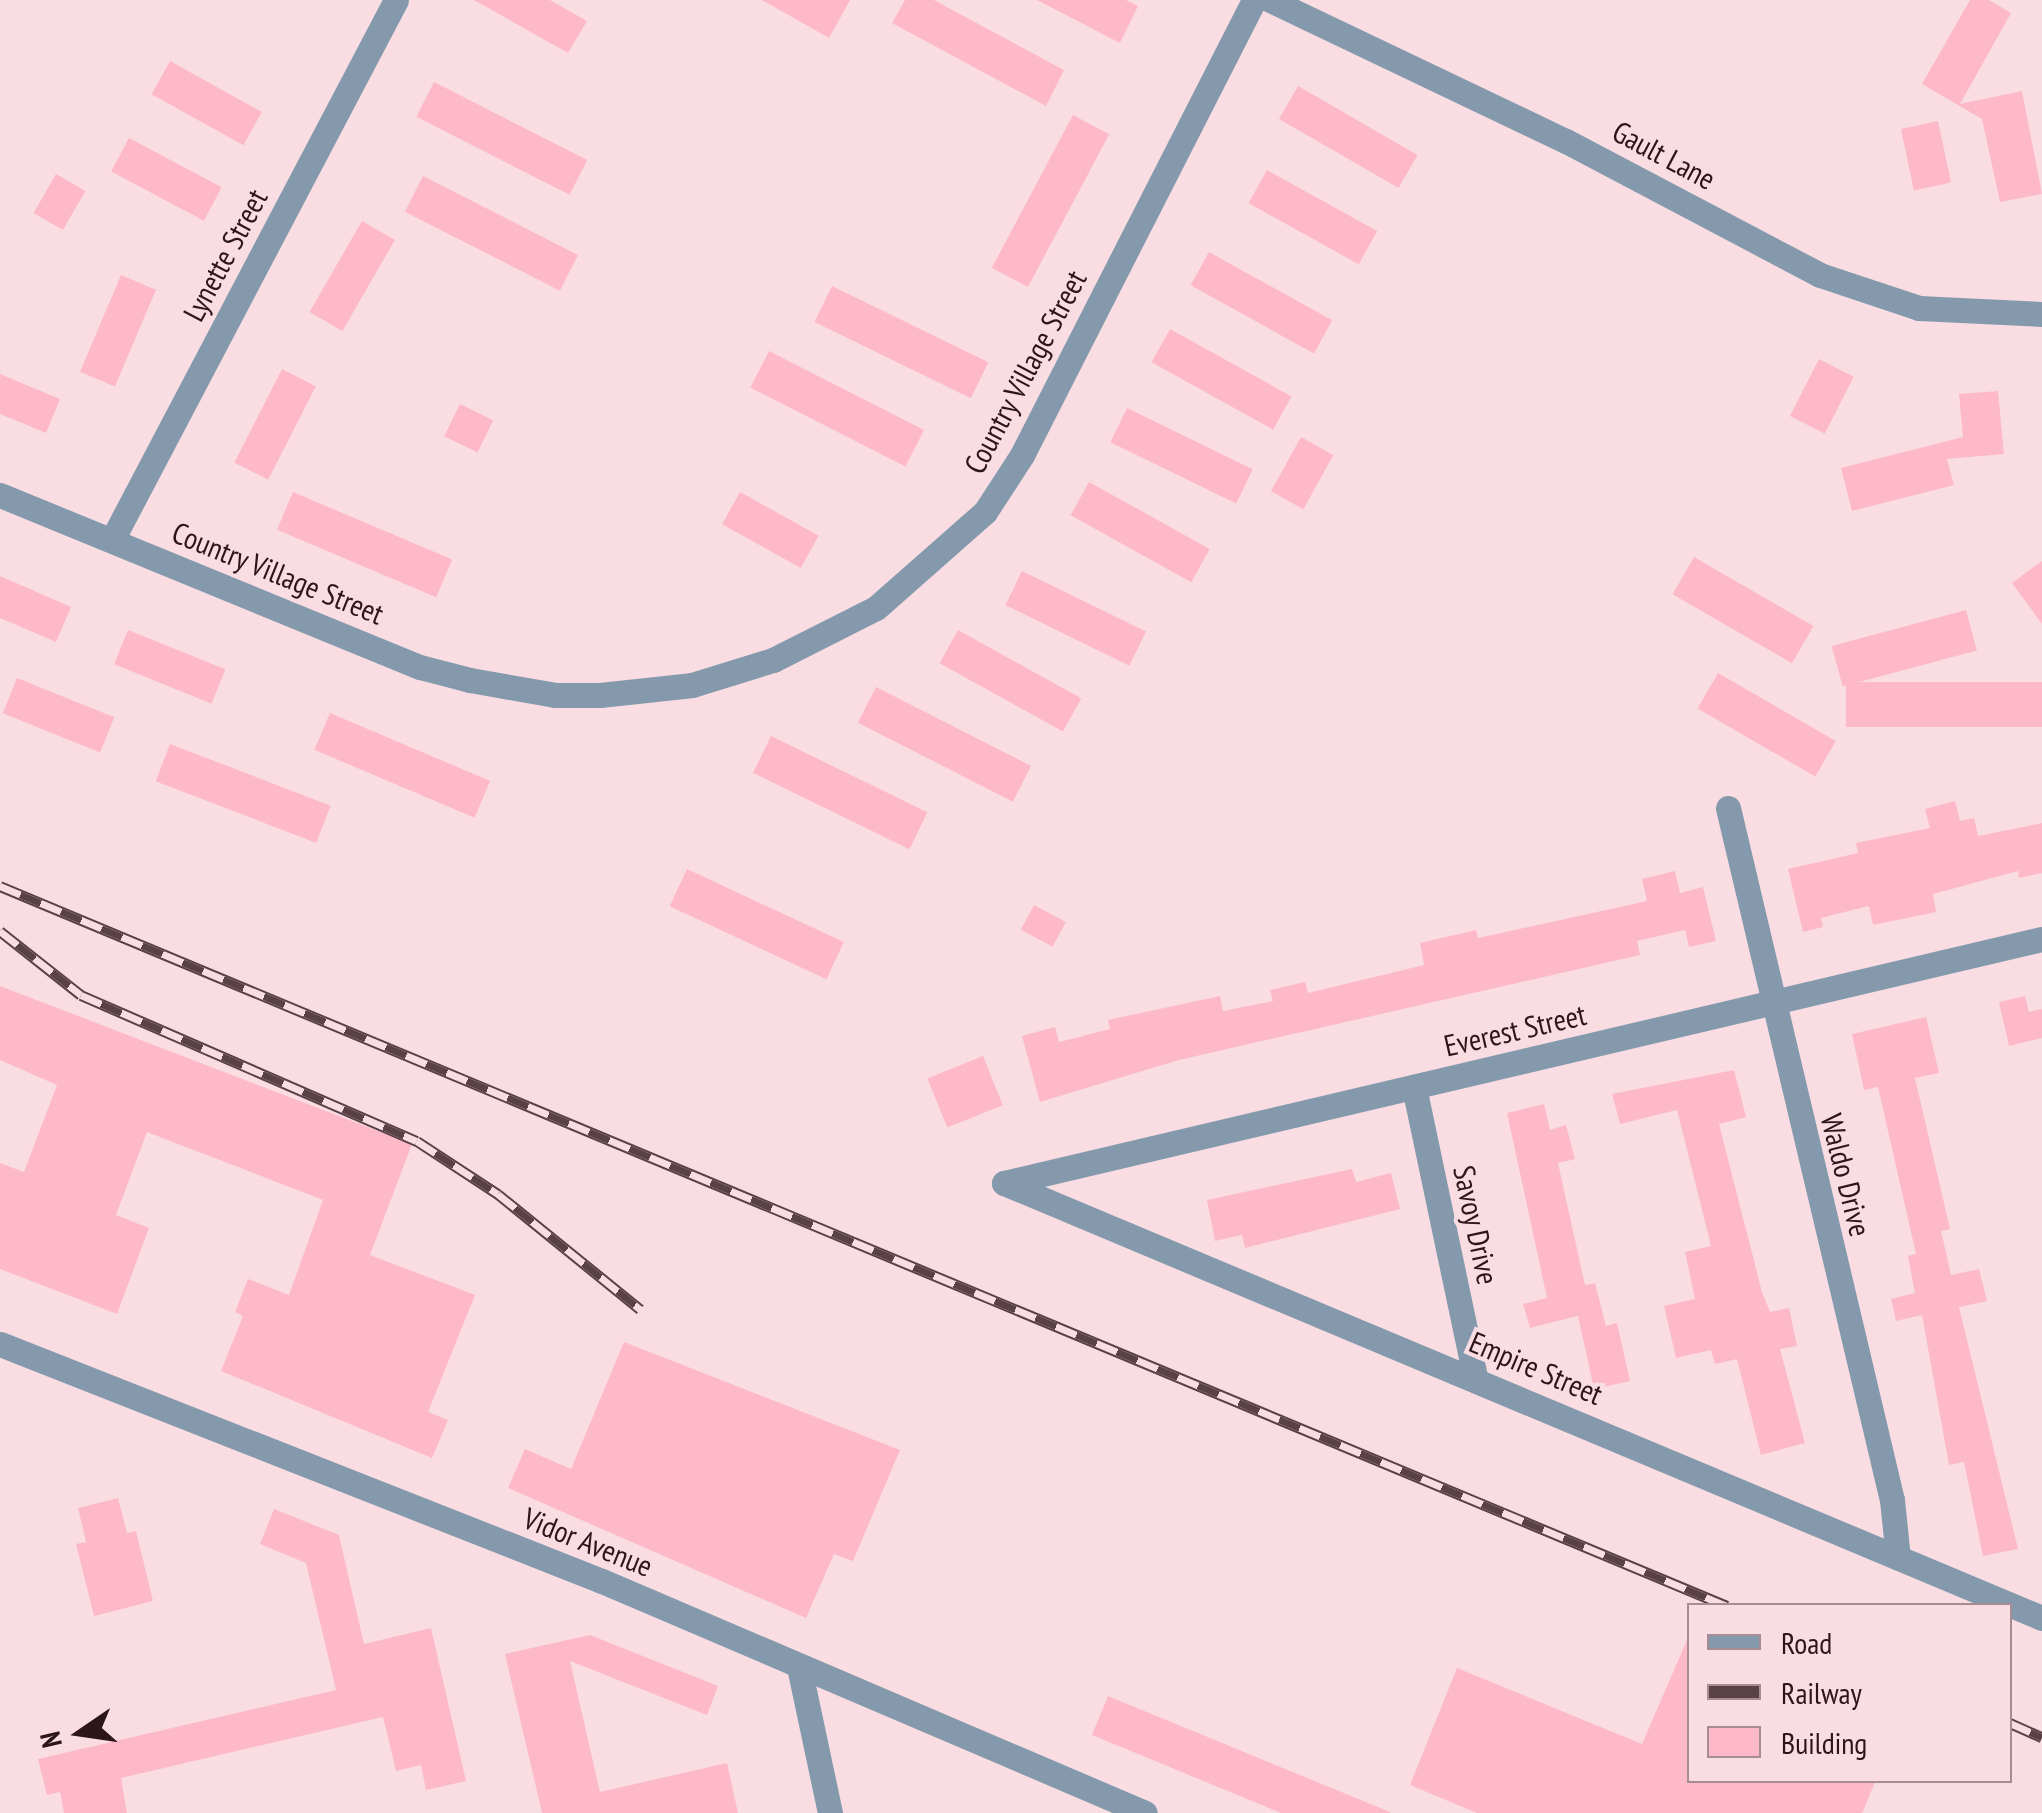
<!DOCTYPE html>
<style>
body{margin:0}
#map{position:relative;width:2042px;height:1813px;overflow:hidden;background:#f9dde3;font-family:"PT Sans Narrow",sans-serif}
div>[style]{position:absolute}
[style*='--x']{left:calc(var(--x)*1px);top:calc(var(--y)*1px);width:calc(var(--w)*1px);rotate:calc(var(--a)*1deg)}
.building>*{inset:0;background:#feb9c9;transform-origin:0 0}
.minor>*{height:25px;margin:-12.5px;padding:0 12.5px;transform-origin:12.5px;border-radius:12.5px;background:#849aac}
.rail>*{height:11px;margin-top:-5.5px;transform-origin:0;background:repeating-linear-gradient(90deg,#f9dde3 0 22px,#594147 0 44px);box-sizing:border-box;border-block:2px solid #594147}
span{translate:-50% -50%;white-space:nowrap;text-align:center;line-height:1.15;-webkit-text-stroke:8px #f9dde3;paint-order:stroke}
.street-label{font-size:30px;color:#2c151b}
.legend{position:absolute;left:1687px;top:1603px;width:325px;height:180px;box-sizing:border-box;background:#f9dde3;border:2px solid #a78d93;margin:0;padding:12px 18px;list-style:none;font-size:30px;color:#2c151b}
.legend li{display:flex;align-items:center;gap:20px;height:50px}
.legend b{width:50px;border:2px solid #a78d93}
.north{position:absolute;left:30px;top:1683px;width:100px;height:100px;-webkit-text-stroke:8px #f9dde3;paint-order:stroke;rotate:257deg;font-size:28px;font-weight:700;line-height:40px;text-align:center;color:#2c151b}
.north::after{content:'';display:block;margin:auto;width:35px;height:45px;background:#2c151b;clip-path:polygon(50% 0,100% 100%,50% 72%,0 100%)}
</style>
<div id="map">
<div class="building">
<i style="clip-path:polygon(474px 0,550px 0,587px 21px,568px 53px)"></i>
<i style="clip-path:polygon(762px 0,850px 0,829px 38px)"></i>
<i style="clip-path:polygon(905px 0,934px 0,1064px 70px,1046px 106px,892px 23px)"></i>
<i style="clip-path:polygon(1037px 0,1126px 0,1138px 6px,1120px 43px)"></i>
<i style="clip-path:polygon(1970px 0,1989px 0,2011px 13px,1960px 104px,2022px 91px,2042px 194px,2000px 202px,1982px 119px,1922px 84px)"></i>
<i style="left:170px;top:61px;width:105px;height:38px;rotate:29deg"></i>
<i style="left:434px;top:82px;width:172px;height:39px;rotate:27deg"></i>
<i style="left:1298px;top:86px;width:138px;height:38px;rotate:30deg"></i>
<i style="left:1073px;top:115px;width:41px;height:173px;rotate:28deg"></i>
<i style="left:1938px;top:121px;width:63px;height:38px;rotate:78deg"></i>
<i style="left:129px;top:138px;width:105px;height:38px;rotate:28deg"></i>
<i style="left:1267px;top:170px;width:126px;height:38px;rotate:29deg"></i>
<i style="left:56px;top:174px;width:34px;height:45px;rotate:30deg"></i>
<i style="left:423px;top:176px;width:174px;height:40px;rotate:27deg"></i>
<i style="left:362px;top:221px;width:38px;height:105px;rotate:30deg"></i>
<i style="left:1209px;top:252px;width:141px;height:38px;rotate:29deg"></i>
<i style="left:121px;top:275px;width:38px;height:105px;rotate:23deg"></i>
<i style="left:832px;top:286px;width:174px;height:40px;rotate:26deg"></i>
<i style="left:1170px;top:329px;width:139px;height:38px;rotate:29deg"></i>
<i style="left:769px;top:351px;width:174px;height:41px;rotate:27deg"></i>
<i style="left:1819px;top:359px;width:39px;height:64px;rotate:27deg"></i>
<i style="left:282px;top:369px;width:38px;height:105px;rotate:27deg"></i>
<i style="clip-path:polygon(0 374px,60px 399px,46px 433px,0 414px)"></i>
<i style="clip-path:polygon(1998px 391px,2004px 454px,1947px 459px,1954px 485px,1852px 511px,1841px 468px,1963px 437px,1959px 394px)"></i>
<i style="left:460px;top:404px;width:37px;height:36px;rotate:26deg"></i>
<i style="left:1127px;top:408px;width:140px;height:38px;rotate:26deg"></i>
<i style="left:1301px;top:437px;width:37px;height:62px;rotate:29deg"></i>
<i style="left:1089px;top:482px;width:138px;height:38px;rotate:29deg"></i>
<i style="left:293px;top:492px;width:173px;height:41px;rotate:23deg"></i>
<i style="left:740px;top:492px;width:90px;height:37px;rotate:29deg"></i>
<i style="left:1694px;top:557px;width:138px;height:43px;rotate:30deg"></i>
<i style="clip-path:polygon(2042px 561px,2042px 624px,2012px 583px)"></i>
<i style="left:1022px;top:571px;width:138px;height:38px;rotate:26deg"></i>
<i style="clip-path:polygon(0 576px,71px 607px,56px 642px,0 618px)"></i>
<i style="left:1966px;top:610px;width:42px;height:139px;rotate:75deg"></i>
<i style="left:128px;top:630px;width:105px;height:37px;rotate:22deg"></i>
<i style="left:958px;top:630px;width:141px;height:38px;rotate:29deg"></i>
<i style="left:1718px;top:673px;width:136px;height:41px;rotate:30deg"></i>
<i style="left:17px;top:678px;width:105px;height:38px;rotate:22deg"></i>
<i style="left:2042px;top:682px;width:45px;height:196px;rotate:90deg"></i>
<i style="left:876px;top:687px;width:174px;height:40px;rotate:27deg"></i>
<i style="left:330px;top:713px;width:174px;height:40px;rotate:23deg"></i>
<i style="left:771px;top:736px;width:174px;height:41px;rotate:26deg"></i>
<i style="left:170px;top:744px;width:172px;height:40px;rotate:21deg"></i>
<i style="clip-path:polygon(1955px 801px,1960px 821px,1974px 818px,1978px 836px,2042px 823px,2042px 873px,2019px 878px,2018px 871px,1933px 894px,1936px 912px,1873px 925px,1869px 906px,1821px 918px,1823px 927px,1803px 932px,1788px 869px,1858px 853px,1856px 843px,1930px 828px,1925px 809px)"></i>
<i style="left:687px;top:869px;width:173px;height:41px;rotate:25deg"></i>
<i style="clip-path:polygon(1675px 871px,1680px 893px,1703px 887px,1716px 941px,1689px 947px,1685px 930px,1637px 941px,1640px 955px,1179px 1060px,1040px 1102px,1022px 1036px,1055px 1027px,1059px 1042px,1110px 1029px,1108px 1020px,1220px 996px,1223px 1011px,1273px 1001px,1270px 990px,1305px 982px,1308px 993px,1424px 965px,1420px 943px,1476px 930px,1478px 938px,1647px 901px,1642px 879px)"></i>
<i style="left:1034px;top:905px;width:36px;height:28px;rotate:28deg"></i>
<i style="clip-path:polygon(0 986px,412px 1144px,370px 1255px,475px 1295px,428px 1412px,448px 1420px,432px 1458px,221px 1371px,243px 1316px,235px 1312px,248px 1279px,289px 1295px,323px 1200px,147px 1132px,116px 1215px,149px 1228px,117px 1314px,0 1269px,0 1163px,24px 1172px,57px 1085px,0 1060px)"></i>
<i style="clip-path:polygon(2025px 996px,2029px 1012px,2042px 1009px,2042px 1038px,2009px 1046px,1999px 1002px)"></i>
<i style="clip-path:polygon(1926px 1017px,1939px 1073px,1915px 1078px,1950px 1229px,1941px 1231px,1951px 1275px,1979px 1269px,1987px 1301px,1959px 1307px,2018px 1549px,1983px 1556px,1964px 1462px,1949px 1465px,1922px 1315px,1896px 1321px,1891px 1299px,1915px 1293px,1908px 1256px,1916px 1254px,1878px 1087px,1864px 1090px,1852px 1034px)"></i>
<i style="left:983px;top:1056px;width:53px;height:60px;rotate:68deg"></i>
<i style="clip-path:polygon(1734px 1070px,1746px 1117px,1719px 1124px,1762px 1292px,1770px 1312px,1789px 1308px,1797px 1346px,1780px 1349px,1805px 1443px,1761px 1455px,1737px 1359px,1715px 1364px,1711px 1350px,1676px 1358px,1664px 1306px,1695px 1299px,1685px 1252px,1711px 1246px,1677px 1110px,1620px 1124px,1612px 1094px)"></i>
<i style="clip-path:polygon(1544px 1104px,1550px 1130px,1566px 1125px,1575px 1159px,1558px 1163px,1585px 1285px,1595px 1283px,1606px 1326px,1617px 1323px,1630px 1381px,1594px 1389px,1578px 1316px,1530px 1328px,1523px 1304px,1547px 1298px,1507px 1113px)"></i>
<i style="clip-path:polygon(1352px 1169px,1356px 1182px,1391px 1173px,1400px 1209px,1245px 1248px,1242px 1235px,1215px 1241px,1207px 1200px)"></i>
<i style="clip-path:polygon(624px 1342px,900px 1450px,853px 1561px,834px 1554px,806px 1618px,508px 1488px,525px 1449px,571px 1469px)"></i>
<i style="clip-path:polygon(118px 1498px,127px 1533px,136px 1531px,153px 1601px,94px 1616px,76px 1544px,86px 1542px,78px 1508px)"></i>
<i style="clip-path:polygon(274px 1509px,339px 1535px,364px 1644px,431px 1628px,466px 1781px,426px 1790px,421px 1765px,396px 1771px,383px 1717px,121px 1778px,127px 1813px,64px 1813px,60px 1792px,47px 1795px,38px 1759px,336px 1690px,306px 1563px,260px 1544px)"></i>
<i style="clip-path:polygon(1690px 1633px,1690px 1780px,1876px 1780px,1862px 1813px,1477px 1813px,1410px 1785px,1457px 1668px,1642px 1744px)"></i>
<i style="clip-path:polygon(590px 1635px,718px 1686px,707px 1715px,570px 1661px,600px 1792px,727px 1763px,738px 1813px,542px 1813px,505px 1654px)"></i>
<i style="clip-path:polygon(1108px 1696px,1390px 1812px,1390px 1813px,1281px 1813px,1092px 1735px)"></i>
</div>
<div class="minor">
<i style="--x:1270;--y:0;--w:328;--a:25.5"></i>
<i style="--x:1566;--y:141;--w:287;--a:27.8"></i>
<i style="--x:1820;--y:275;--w:104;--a:18.4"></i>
<i style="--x:1919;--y:308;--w:123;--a:2.8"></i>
<i style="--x:0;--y:495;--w:454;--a:22.3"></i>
<i style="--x:420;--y:667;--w:52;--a:14.6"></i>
<i style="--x:470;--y:680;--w:86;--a:10"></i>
<i style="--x:555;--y:695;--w:45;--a:0"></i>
<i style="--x:600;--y:695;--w:93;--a:-6.2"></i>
<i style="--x:692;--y:685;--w:85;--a:-17.2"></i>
<i style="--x:773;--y:660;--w:115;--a:-26.8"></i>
<i style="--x:876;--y:608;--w:145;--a:-41.4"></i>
<i style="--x:985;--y:512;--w:68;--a:-57"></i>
<i style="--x:1022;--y:455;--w:511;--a:-62.98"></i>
<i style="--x:112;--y:540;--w:610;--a:-62.26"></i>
<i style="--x:1728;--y:808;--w:711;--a:76.67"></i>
<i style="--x:1892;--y:1500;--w:58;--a:84.1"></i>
<i style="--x:1414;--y:1087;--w:296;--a:78.1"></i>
<i style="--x:1004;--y:1183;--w:1125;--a:22.74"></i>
<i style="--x:1004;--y:1183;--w:1066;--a:-13.23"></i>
<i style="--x:0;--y:1344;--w:647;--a:21.49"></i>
<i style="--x:602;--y:1581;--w:590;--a:23.13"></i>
<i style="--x:799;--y:1667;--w:149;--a:78"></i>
</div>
<div class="rail">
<i style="--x:0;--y:886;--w:1871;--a:22.63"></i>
<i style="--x:0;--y:931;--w:103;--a:38.3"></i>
<i style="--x:81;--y:995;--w:366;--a:23.5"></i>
<i style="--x:417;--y:1141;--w:97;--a:33.2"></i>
<i style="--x:498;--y:1194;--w:183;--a:39"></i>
<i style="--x:2010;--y:1723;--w:35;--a:24"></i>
</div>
<div class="street-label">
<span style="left:1664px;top:155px;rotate:28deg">Gault Lane</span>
<span style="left:225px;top:255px;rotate:-62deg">Lynette Street</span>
<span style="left:1025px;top:372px;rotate:-62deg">Country Village Street</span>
<span style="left:278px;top:573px;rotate:22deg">Country Village Street</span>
<span style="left:1515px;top:1030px;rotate:-13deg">Everest Street</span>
<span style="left:1846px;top:1175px;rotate:76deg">Waldo Drive</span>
<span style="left:1476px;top:1225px;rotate:78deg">Savoy Drive</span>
<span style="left:1536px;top:1368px;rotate:23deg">Empire Street</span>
<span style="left:588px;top:1542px;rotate:22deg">Vidor Avenue</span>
</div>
<ul class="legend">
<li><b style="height:12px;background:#849aac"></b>Road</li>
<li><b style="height:12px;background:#594147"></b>Railway</li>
<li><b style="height:28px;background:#feb9c9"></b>Building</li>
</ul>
<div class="north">N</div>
</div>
